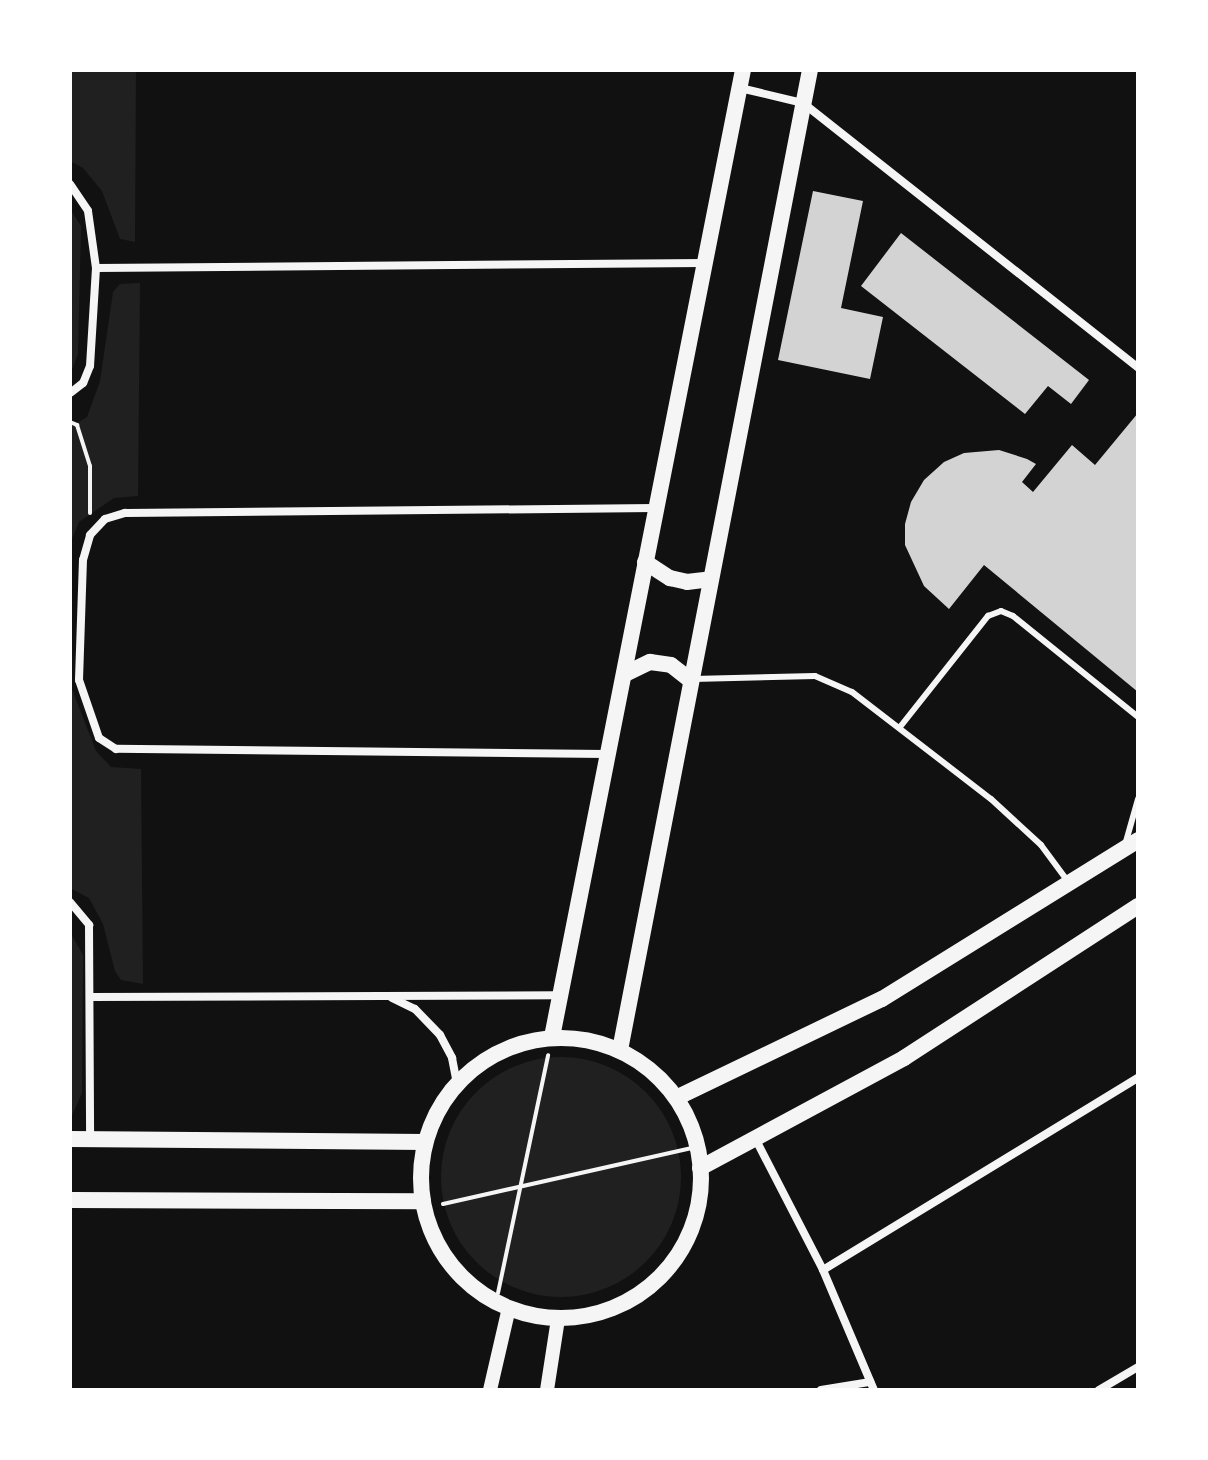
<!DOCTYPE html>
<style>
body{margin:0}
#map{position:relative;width:1208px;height:1460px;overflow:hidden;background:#111;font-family:"Noto Sans",sans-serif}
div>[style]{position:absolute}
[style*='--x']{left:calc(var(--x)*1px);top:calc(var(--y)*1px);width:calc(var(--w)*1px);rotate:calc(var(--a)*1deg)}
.green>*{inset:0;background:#202020}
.round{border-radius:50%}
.building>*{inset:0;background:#d3d3d3}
.path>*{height:4px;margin:-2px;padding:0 2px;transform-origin:2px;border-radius:2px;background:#f5f5f5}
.service>*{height:6px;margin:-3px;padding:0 3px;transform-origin:3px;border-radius:3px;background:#f5f5f5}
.minor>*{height:8px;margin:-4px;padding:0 4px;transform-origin:4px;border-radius:4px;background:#f5f5f5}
.tertiary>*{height:14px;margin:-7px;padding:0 7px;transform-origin:7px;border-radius:7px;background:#f5f5f5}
.secondary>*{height:16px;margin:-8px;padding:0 8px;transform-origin:8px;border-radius:8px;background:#f5f5f5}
.secondary>.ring{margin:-8px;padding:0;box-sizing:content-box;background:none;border:16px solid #f5f5f5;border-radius:50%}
span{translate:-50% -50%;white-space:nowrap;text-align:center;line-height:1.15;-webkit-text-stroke:7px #fff;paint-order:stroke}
.frame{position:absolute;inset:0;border:72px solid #fff;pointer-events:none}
</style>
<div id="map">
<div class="green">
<i style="clip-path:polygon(70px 70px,136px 70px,135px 242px,120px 239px,102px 191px,83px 168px,70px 161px)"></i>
<i style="clip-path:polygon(70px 209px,81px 226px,78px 354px,70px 375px)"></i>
<i style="clip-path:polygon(140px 283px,138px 496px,114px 498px,79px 522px,70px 544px,70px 427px,87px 417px,100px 381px,113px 292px,120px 284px)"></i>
<i style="clip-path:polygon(70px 684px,96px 751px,111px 767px,141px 769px,143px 984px,121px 980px,115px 971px,103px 924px,89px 898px,70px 888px)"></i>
<i style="clip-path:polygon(70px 932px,83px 955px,82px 1093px,70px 1120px)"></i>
<i class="round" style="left:441px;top:1057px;width:240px;height:240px"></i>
</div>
<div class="building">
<i style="clip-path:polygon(813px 191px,863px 201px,841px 308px,883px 317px,870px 379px,778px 360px)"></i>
<i style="clip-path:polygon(901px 233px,1089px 380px,1071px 404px,1048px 386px,1025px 414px,861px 286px)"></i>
<i style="clip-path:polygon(1138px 413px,1138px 692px,984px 565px,949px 609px,924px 586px,905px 545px,905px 524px,911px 502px,924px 480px,944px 462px,964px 453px,999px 450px,1027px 459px,1036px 464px,1022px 482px,1033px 492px,1072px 445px,1095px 465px)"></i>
</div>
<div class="path">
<i style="--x:70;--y:422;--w:8;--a:23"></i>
<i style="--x:77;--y:425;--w:43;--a:72.4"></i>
<i style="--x:90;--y:466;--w:47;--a:90"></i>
<i style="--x:443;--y:1204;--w:255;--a:-12.7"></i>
<i style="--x:498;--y:1293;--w:243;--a:-78.1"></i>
</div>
<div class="service">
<i style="--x:693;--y:679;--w:122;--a:-1.4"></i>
<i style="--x:815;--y:676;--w:40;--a:23.4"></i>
<i style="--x:852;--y:692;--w:175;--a:37.6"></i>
<i style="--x:991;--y:799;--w:68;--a:42.6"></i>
<i style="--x:1041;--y:845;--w:47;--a:53.6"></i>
<i style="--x:900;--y:727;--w:142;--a:-51.6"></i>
<i style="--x:988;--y:616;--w:14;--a:-21"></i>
<i style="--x:1001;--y:611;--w:13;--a:23"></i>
<i style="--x:1013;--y:616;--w:161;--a:38.9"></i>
<i style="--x:1125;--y:845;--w:48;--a:-74.2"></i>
</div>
<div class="minor">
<i style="--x:740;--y:88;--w:65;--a:13.4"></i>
<i style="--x:803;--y:103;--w:427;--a:38.3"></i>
<i style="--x:70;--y:184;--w:32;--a:56"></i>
<i style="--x:88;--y:211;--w:58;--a:82"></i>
<i style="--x:96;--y:268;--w:98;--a:93.5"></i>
<i style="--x:90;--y:366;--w:18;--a:112"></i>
<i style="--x:83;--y:383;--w:16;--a:142"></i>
<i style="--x:96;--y:268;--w:608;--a:-0.47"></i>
<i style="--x:606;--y:754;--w:490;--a:-179.4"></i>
<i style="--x:116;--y:749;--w:20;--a:-147"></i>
<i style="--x:99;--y:738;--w:61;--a:-109"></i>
<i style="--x:79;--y:680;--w:120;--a:-88.1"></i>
<i style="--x:83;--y:560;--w:26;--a:-74"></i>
<i style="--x:90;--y:535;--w:22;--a:-47"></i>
<i style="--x:105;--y:519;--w:21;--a:-17"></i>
<i style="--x:125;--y:513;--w:530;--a:-0.54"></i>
<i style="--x:70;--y:902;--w:30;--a:50"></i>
<i style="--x:89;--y:925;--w:214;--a:89.7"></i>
<i style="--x:90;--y:997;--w:468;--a:-0.2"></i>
<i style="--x:392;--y:998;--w:25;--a:26"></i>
<i style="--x:415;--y:1009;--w:36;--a:46"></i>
<i style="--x:440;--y:1035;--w:26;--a:62"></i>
<i style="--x:452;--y:1058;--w:26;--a:79"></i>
<i style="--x:756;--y:1140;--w:146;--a:62.7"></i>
<i style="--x:823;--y:1270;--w:130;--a:67"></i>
<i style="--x:823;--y:1270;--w:369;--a:-31.4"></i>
<i style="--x:821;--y:1390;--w:50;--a:-9.3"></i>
<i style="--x:1099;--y:1390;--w:45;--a:-30.5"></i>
</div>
<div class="tertiary">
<i style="--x:490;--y:1390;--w:84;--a:-77"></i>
<i style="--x:547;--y:1390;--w:72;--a:-81.2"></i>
</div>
<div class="secondary">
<i style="--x:645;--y:562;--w:30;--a:33"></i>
<i style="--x:670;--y:578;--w:17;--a:13"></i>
<i style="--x:687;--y:582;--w:24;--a:-7"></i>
<i style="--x:625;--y:674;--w:28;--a:-26"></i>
<i style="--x:650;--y:662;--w:21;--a:8"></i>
<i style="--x:671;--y:665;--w:23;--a:38"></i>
<i style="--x:552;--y:1037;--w:986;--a:-78.83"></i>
<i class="ring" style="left:421px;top:1038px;width:264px;height:264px"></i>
<i style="--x:620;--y:1050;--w:998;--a:-79.03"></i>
<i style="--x:678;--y:1097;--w:226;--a:-25.7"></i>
<i style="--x:882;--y:999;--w:301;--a:-31.8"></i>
<i style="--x:70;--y:1139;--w:355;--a:0.5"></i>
<i style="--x:700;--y:1168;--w:232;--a:-28.3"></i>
<i style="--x:904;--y:1058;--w:279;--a:-33"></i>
<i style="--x:70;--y:1200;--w:353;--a:0.2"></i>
</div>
<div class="frame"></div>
</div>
